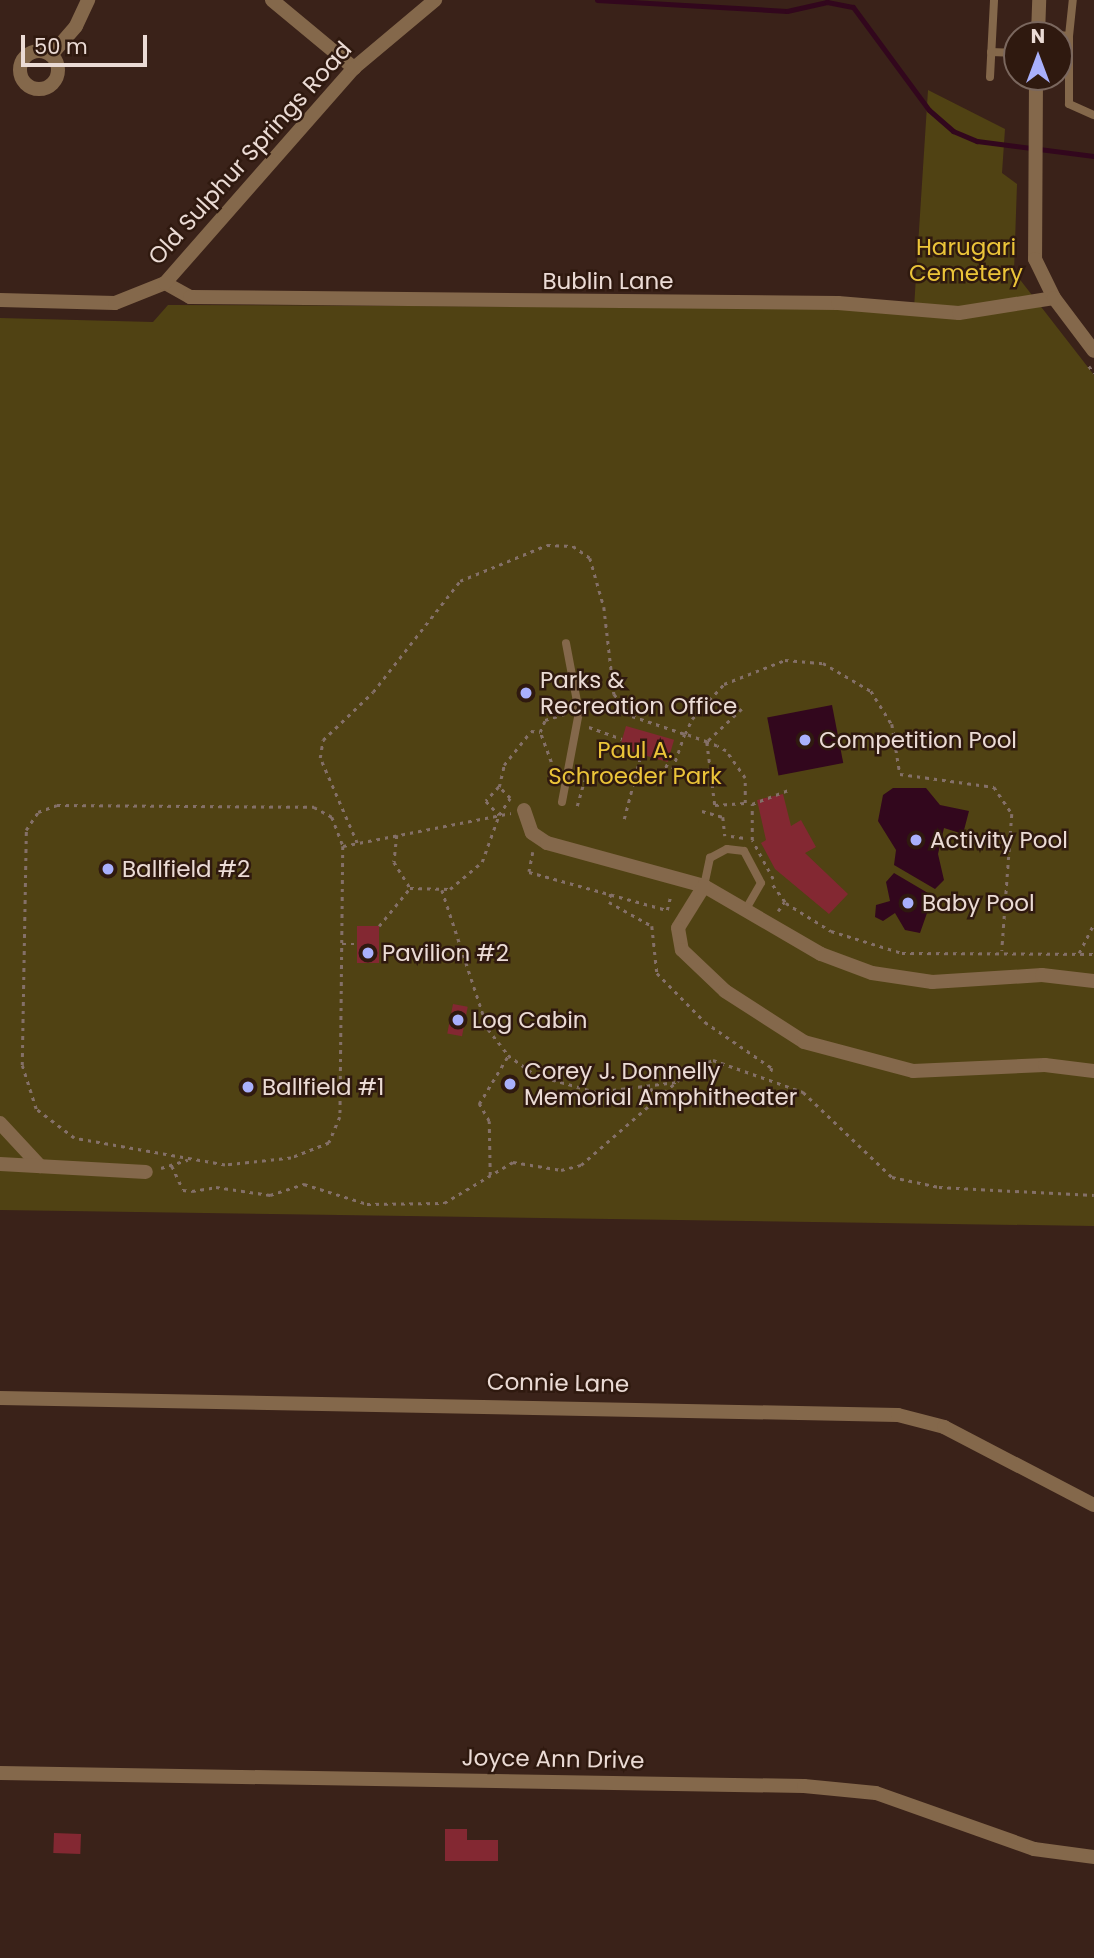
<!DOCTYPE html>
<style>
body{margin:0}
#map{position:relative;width:1094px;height:1958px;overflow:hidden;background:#3a2219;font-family:Poppins,sans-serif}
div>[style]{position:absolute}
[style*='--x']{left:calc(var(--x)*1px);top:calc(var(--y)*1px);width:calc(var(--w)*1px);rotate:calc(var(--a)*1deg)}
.green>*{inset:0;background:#504213}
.water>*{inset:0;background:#32071d;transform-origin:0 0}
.stream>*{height:5px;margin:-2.5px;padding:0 2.5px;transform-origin:2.5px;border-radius:2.5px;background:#32071d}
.building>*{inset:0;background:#832832;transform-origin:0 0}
.path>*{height:2.5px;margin-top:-1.25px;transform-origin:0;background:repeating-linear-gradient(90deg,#847068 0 3.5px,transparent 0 8.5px)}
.service>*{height:8px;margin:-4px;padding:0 4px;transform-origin:4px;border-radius:4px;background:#84684b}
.minor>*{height:14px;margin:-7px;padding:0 7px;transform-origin:7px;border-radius:7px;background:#84684b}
.minor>.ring{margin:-7px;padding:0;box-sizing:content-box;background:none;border:14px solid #84684b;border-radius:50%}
.tertiary>*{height:14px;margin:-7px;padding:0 7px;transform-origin:7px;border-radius:7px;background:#84684b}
.dots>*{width:19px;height:19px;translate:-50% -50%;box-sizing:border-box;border:4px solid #2f190f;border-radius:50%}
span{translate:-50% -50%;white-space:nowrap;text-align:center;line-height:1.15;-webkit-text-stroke:5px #2f190f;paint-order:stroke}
.street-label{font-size:23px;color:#ebdbd5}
.park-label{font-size:23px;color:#ebc439}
.poi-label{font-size:23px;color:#ebdbd5}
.left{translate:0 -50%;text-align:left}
.north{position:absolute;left:1003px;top:21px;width:70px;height:70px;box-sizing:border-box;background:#2f190f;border:2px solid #7a675e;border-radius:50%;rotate:0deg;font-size:19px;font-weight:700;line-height:28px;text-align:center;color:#ebdbd5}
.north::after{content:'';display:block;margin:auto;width:24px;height:32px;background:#a9b0fc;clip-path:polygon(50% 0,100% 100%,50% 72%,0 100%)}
.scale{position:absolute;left:21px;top:35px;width:126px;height:32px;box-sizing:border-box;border:4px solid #ebdbd5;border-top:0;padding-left:9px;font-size:21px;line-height:24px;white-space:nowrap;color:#ebdbd5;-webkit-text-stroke:5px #2f190f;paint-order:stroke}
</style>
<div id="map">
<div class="green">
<i style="clip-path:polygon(928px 90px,1005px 129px,1002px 173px,1017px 184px,1014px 272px,1094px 375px,1094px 1226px,0 1210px,0 318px,153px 322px,168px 305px,914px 308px)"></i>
</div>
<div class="water">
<i style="left:832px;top:705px;width:59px;height:66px;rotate:79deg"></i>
<i style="clip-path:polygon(893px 788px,926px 788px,940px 805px,969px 811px,963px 834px,944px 828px,938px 854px,944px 880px,935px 889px,894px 865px,896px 850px,878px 821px,883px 795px)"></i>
<i style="clip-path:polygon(894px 873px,933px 896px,920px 933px,905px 930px,895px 913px,883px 921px,875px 917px,876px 905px,890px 901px,886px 882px)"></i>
</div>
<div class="stream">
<i style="--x:597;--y:0;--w:190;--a:3.3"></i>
<i style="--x:787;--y:11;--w:41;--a:-12.7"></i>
<i style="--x:827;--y:2;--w:26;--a:11"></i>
<i style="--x:853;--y:7;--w:128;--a:53.6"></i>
<i style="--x:929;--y:110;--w:32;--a:41"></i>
<i style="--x:953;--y:131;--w:26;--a:23"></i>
<i style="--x:977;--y:141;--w:118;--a:7.3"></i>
</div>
<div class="building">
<i style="left:626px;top:726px;width:50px;height:23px;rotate:16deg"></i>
<i style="clip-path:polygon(783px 794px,791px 826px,801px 820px,816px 847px,805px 853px,848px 894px,829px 914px,775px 869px,761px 843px,766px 840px,757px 800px)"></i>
<i style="left:357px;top:926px;width:22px;height:37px"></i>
<i style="left:453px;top:1004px;width:15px;height:30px;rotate:11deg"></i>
<i style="clip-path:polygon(445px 1829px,467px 1829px,467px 1840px,498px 1840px,498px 1861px,445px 1861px)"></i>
<i style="left:54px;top:1833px;width:27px;height:20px;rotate:2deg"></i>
</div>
<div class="path">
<i style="--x:1089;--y:366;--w:9;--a:54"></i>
<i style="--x:742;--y:709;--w:48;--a:136.7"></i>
<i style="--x:707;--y:742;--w:64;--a:82.8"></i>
<i style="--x:715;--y:805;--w:30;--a:-4"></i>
<i style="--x:745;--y:803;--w:25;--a:-90"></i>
<i style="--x:745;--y:778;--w:33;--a:-125"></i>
<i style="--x:726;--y:751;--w:10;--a:-151"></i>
<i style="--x:717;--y:746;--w:11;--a:-158"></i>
<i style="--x:707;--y:742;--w:23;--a:-160"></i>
<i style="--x:685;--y:734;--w:17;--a:-65"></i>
<i style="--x:692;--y:719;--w:47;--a:-47.6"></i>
<i style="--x:724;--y:684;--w:66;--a:-21.5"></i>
<i style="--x:785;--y:660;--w:38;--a:5"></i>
<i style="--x:823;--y:663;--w:56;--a:30.3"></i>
<i style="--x:871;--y:691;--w:39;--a:58"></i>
<i style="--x:892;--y:724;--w:51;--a:80.9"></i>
<i style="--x:900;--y:774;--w:95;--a:7.9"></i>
<i style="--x:994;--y:787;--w:32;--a:56"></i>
<i style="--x:1012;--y:814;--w:137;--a:94.2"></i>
<i style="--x:589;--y:727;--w:35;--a:20"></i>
<i style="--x:554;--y:770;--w:40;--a:-110.2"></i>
<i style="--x:540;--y:732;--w:13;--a:-67"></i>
<i style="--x:545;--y:720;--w:21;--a:-17"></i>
<i style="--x:499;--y:787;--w:19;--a:133"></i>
<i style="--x:486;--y:801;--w:19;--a:47"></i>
<i style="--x:499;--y:815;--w:20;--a:-57"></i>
<i style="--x:510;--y:798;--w:16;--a:-135"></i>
<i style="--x:499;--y:787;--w:23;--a:-77"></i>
<i style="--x:504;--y:765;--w:43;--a:-51.5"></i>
<i style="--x:531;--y:731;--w:9;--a:6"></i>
<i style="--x:57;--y:805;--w:257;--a:0.4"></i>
<i style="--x:314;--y:807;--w:21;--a:29"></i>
<i style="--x:332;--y:817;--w:31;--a:69"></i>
<i style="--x:343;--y:846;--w:271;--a:90.6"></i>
<i style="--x:340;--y:1117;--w:28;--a:113"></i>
<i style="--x:329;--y:1143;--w:41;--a:158.5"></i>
<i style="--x:291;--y:1158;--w:66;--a:173.9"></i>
<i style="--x:225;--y:1165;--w:153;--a:-169.9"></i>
<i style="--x:74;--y:1138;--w:48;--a:-142.7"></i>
<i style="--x:36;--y:1109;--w:46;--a:-107.7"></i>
<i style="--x:22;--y:1065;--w:235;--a:-89"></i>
<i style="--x:26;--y:830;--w:22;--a:-56"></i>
<i style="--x:38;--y:812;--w:20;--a:-20"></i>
<i style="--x:577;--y:806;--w:26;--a:-74"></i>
<i style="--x:584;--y:781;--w:15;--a:-37"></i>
<i style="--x:596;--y:772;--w:47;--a:9.9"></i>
<i style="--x:642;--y:780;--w:21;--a:-14"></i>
<i style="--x:662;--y:775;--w:14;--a:-65"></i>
<i style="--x:702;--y:811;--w:22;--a:16"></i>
<i style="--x:723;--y:817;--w:19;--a:84"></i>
<i style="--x:624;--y:819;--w:67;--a:-75.3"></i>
<i style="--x:397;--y:835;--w:27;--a:96"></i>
<i style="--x:394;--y:862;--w:31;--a:58"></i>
<i style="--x:410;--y:888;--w:40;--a:1.4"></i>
<i style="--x:450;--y:889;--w:42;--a:-40.2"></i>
<i style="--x:482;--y:862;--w:50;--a:-70.1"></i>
<i style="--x:731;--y:836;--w:14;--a:8"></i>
<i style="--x:357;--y:843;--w:93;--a:-113.5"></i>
<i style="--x:320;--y:758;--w:18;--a:-81"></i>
<i style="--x:323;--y:740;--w:69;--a:-43.8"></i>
<i style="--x:373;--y:692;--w:141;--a:-51.9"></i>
<i style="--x:460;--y:581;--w:94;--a:-22.5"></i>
<i style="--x:547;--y:545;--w:26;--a:2"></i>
<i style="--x:573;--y:546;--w:21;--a:35"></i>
<i style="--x:590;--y:558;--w:51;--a:74.1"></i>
<i style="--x:604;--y:607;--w:88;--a:83.4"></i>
<i style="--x:614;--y:694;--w:28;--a:51"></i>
<i style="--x:632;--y:716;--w:56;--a:18.8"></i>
<i style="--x:685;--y:734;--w:39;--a:109"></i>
<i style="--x:343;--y:846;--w:171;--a:-11.1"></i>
<i style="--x:533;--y:852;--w:20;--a:101"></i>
<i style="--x:529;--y:872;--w:143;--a:15.4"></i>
<i style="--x:667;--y:910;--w:16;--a:-76"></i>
<i style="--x:773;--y:879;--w:44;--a:-118.3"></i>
<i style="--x:752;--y:840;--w:36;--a:-90"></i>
<i style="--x:752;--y:804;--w:40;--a:-21"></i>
<i style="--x:773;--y:885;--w:22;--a:54"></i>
<i style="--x:786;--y:903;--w:53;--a:31.9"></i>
<i style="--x:831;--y:931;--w:74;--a:17.2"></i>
<i style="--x:902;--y:953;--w:192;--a:0.3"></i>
<i style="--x:442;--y:890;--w:146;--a:71.7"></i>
<i style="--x:488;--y:1029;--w:33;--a:52"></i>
<i style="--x:508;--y:1055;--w:34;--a:36"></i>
<i style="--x:536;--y:1075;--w:62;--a:15.8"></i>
<i style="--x:596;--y:1092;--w:81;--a:-7.1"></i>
<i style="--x:611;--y:894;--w:8;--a:104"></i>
<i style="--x:609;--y:902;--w:49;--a:29.2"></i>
<i style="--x:652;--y:926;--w:47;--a:83.9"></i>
<i style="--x:657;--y:973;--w:69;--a:45.6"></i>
<i style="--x:705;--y:1022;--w:81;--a:34.5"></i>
<i style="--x:772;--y:1068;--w:8;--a:104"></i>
<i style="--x:778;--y:911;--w:11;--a:-56"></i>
<i style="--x:379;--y:926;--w:49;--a:-50.8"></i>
<i style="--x:342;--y:944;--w:15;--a:0"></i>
<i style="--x:1079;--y:953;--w:33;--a:-63"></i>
<i style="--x:651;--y:1088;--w:13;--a:67"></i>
<i style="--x:172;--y:1166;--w:26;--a:65"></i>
<i style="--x:183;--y:1190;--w:9;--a:6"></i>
<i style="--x:192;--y:1191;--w:24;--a:-9"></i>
<i style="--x:216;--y:1187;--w:55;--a:8.4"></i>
<i style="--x:270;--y:1195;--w:36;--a:-18"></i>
<i style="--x:304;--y:1184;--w:66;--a:17.6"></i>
<i style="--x:367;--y:1204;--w:77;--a:-0.7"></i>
<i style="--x:444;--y:1203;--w:80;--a:-30.7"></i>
<i style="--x:513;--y:1162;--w:49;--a:9.5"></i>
<i style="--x:561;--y:1170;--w:21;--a:-14"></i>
<i style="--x:581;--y:1165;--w:147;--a:-41.1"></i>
<i style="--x:692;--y:1068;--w:22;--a:-21"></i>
<i style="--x:713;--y:1060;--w:96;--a:19.6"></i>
<i style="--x:803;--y:1092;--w:123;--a:43.7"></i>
<i style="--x:892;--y:1177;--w:48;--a:12"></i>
<i style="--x:939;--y:1187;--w:155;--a:3"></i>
<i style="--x:161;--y:1168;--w:28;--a:-17"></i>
<i style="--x:490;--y:1175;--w:54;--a:-91.1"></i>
<i style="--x:489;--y:1121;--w:20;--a:-120"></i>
<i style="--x:479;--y:1104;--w:56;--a:-58.9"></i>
</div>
<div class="service">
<i style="--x:1059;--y:35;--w:10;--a:6"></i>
<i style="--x:1069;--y:36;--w:68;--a:90"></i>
<i style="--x:1069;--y:104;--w:27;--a:24"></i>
<i style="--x:1069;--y:36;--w:36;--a:-84"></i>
<i style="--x:991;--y:52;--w:26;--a:2"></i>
<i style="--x:990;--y:77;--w:77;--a:-87"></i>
<i style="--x:562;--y:802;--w:92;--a:-79.3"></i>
<i style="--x:579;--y:712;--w:70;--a:-100.7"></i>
<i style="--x:704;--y:886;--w:29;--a:-78"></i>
<i style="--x:710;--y:858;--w:19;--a:-28"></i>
<i style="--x:727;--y:849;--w:17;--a:7"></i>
<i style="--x:744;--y:851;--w:36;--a:62"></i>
<i style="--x:761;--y:883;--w:32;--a:120"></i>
</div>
<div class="minor">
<i style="--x:272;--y:0;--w:107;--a:39.7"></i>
<i class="ring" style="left:20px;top:51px;width:24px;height:24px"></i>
<i style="--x:51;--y:55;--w:38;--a:-49"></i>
<i style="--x:76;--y:26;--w:29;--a:-65"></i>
<i style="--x:165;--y:283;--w:29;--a:29"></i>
<i style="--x:190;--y:297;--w:648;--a:0.53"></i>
<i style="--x:838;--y:303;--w:121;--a:4.7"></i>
<i style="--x:959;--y:313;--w:96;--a:-9"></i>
<i style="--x:0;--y:300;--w:115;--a:1.5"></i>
<i style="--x:115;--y:303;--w:54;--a:-21.8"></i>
<i style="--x:165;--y:283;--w:286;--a:-48.7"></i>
<i style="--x:354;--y:68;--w:106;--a:-40"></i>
<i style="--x:524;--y:810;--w:24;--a:71"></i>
<i style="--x:532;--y:833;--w:18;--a:34"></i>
<i style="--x:547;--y:843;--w:163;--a:15.3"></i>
<i style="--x:704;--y:886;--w:135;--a:30.2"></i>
<i style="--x:821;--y:954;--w:54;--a:20.4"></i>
<i style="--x:872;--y:973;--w:61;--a:8.5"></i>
<i style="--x:932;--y:982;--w:110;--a:-3.6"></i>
<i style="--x:1042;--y:975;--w:52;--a:6.6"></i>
<i style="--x:704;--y:886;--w:49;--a:121.8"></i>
<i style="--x:678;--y:928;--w:22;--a:80"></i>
<i style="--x:682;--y:950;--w:59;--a:43.6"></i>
<i style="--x:725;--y:991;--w:94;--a:32.8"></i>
<i style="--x:804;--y:1042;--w:113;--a:14.9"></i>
<i style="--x:913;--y:1071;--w:132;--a:-2.6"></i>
<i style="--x:1045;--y:1065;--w:49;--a:7"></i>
<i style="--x:0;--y:1123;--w:59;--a:47.1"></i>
<i style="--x:0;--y:1164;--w:146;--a:3.1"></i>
<i style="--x:0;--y:1398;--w:898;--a:1.08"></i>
<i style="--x:898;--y:1415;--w:48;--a:14.6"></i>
<i style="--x:944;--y:1427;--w:169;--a:27.5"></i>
<i style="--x:0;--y:1773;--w:804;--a:0.93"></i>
<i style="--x:804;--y:1786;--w:72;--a:5.6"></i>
<i style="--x:876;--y:1793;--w:168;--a:19.5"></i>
<i style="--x:1034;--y:1849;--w:61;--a:7.6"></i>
</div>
<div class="tertiary">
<i style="--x:1038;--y:35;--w:35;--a:-88"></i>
<i style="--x:1036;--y:77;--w:182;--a:90.3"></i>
<i style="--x:1035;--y:259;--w:43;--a:64"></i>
<i style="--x:1054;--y:298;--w:66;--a:53"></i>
</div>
<div class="dots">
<i style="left:526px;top:693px;background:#a9b0fc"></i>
<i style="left:805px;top:740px;background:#a9b0fc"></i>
<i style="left:916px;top:840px;background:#a9b0fc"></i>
<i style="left:108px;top:869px;background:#a9b0fc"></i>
<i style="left:908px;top:903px;background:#a9b0fc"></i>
<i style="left:368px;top:953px;background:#a9b0fc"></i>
<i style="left:458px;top:1020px;background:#a9b0fc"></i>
<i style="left:510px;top:1084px;background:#a9b0fc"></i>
<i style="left:248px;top:1087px;background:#a9b0fc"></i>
</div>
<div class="street-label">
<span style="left:250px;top:153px;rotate:-48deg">Old Sulphur Springs Road</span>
<span style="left:608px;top:281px">Bublin Lane</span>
<span style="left:558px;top:1383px;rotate:1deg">Connie Lane</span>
<span style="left:553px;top:1759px;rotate:1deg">Joyce Ann Drive</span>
</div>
<div class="park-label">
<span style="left:966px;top:260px">Harugari<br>Cemetery</span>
<span style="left:635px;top:763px">Paul A.<br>Schroeder Park</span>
</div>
<div class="poi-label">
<span class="left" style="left:540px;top:693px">Parks &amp;<br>Recreation Office</span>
<span class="left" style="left:819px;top:740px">Competition Pool</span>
<span class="left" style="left:930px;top:840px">Activity Pool</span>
<span class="left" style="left:122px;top:869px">Ballfield #2</span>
<span class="left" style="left:922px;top:903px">Baby Pool</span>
<span class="left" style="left:382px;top:953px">Pavilion #2</span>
<span class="left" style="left:472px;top:1020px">Log Cabin</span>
<span class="left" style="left:524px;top:1084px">Corey J. Donnelly<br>Memorial Amphitheater</span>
<span class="left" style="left:262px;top:1087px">Ballfield #1</span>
</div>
<div class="north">N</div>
<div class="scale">50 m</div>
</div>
